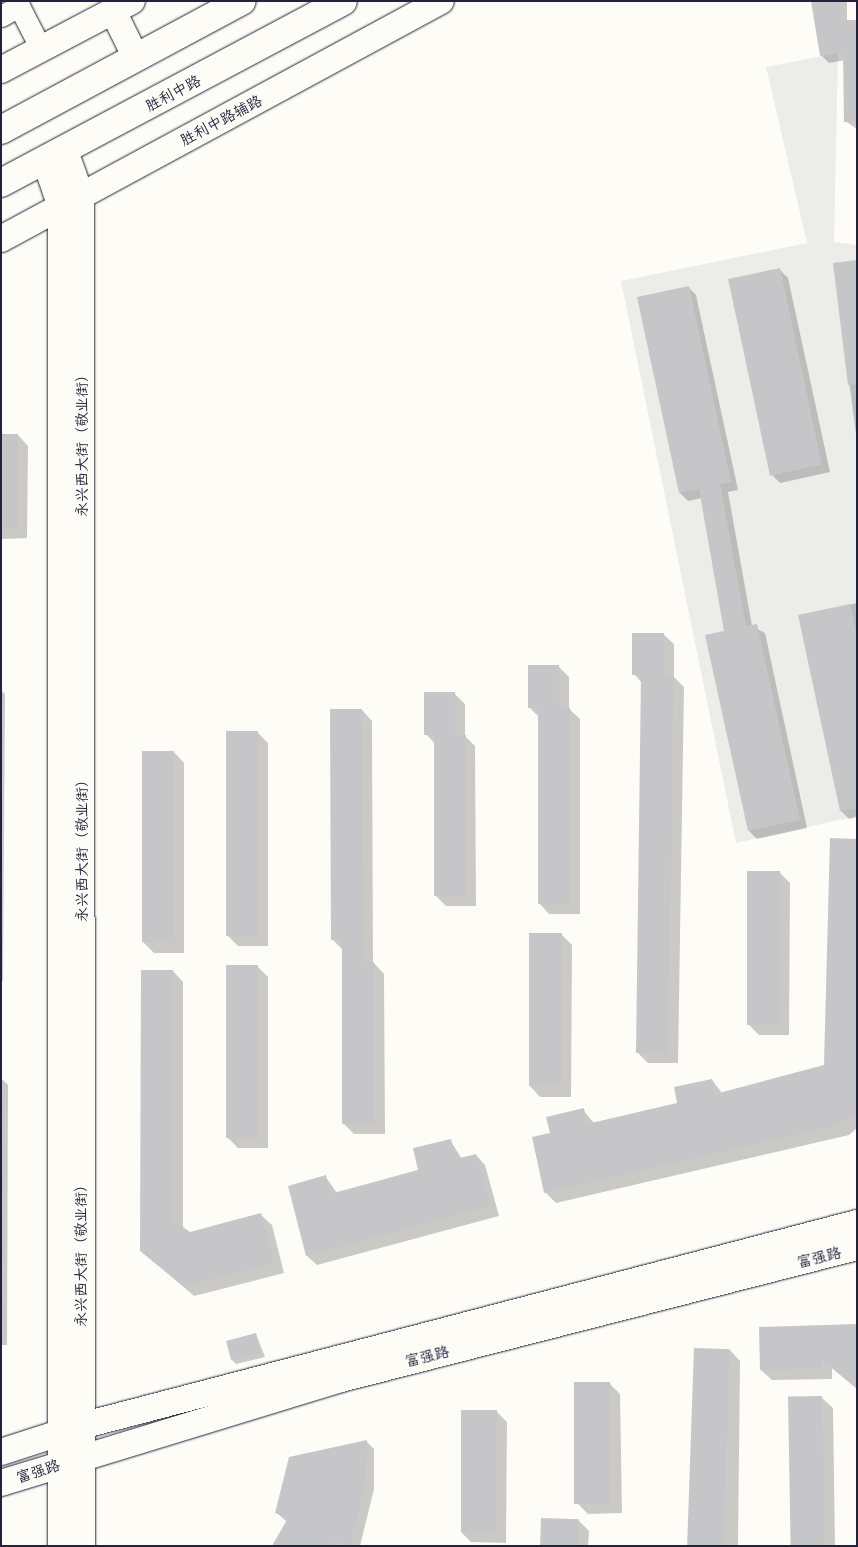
<!DOCTYPE html>
<meta charset="utf-8">
<style>
body{margin:0}
#map{position:relative;width:858px;height:1547px;overflow:hidden;background:#fdfcf7;font-family:Delius,"LXGW WenKai TC",sans-serif}
div>[style]{position:absolute}
[style*='--x']{left:calc(var(--x)*1px);top:calc(var(--y)*1px);width:calc(var(--w)*1px);rotate:calc(var(--a)*1deg)}
.built>*{inset:0;background:#ecece9}
.shadow>*{inset:0;background:#0003}
.building>*{inset:0;background:#c6c6c8;transform-origin:0 0}
.roads{filter:drop-shadow(0 0 1px #22223b) drop-shadow(0 0 1px #22223b)}
.minor>*{height:21px;margin:-10.5px;padding:0 10.5px;transform-origin:10.5px;border-radius:10.5px;background:#fdfcf7}
.major>*{height:26px;margin:-13px;padding:0 13px;transform-origin:13px;border-radius:13px;background:#fdfcf7}
.highway>*{height:28px;margin:-14px;padding:0 14px;transform-origin:14px;border-radius:14px;background:#fdfcf7}
span{translate:-50% -50%;white-space:nowrap;text-align:center;line-height:1.15;-webkit-text-stroke:4px #fdfcf7;paint-order:stroke}
.street-label{font-size:15px;color:#22223b}
.frame{position:absolute;inset:0;border:2px solid #22223b;pointer-events:none}
</style>
<div id="map">
<div class="built">
<i style="clip-path:polygon(838px 53px,834px 242px,857px 245px,857px 816px,736px 843px,621px 281px,807px 243px,766px 67px)"></i>
</div>
<div class="shadow">
<i style="clip-path:polygon(812px 1px,847px 1px,847px 22px,857px 22px,857px 129px,845px 121px,845px 60px,829px 63px,821px 55px)"></i>
<i style="clip-path:polygon(857px 261px,857px 442px,834px 264px)"></i>
<i style="clip-path:polygon(780px 270px,788px 278px,830px 472px,780px 483px,772px 475px)"></i>
<i style="clip-path:polygon(688px 287px,696px 295px,738px 490px,728px 492px,752px 626px,765px 633px,807px 828px,757px 839px,749px 831px,726px 632px,702px 498px,688px 501px,680px 493px)"></i>
<i style="clip-path:polygon(1px 435px,18px 435px,28px 446px,27px 538px,1px 539px)"></i>
<i style="clip-path:polygon(857px 603px,857px 817px,849px 819px,841px 811px,799px 616px)"></i>
<i style="clip-path:polygon(663px 634px,674px 644px,674px 677px,684px 687px,678px 1063px,648px 1063px,637px 1052px,642px 683px,634px 674px)"></i>
<i style="clip-path:polygon(559px 667px,569px 677px,569px 709px,580px 719px,580px 914px,549px 914px,539px 903px,539px 717px,529px 707px)"></i>
<i style="clip-path:polygon(1px 690px,5px 694px,3px 981px,1px 981px)"></i>
<i style="clip-path:polygon(455px 694px,465px 704px,465px 736px,475px 746px,476px 906px,446px 906px,436px 896px,435px 744px,426px 734px)"></i>
<i style="clip-path:polygon(362px 710px,372px 721px,373px 962px,384px 974px,385px 1134px,354px 1134px,344px 1124px,343px 950px,332px 939px)"></i>
<i style="clip-path:polygon(257px 732px,268px 743px,268px 946px,238px 946px,227px 935px)"></i>
<i style="clip-path:polygon(174px 752px,184px 763px,184px 953px,154px 953px,143px 942px)"></i>
<i style="clip-path:polygon(857px 840px,857px 1128px,849px 1135px,556px 1203px,545px 1192px,551px 1134px,583px 1110px,595px 1124px,679px 1104px,712px 1080px,722px 1093px,821px 1070px,828px 1060px)"></i>
<i style="clip-path:polygon(779px 872px,790px 883px,789px 1035px,759px 1035px,748px 1024px)"></i>
<i style="clip-path:polygon(561px 934px,572px 945px,571px 1097px,540px 1097px,530px 1086px)"></i>
<i style="clip-path:polygon(257px 966px,268px 977px,268px 1148px,238px 1148px,227px 1137px)"></i>
<i style="clip-path:polygon(173px 971px,183px 982px,183px 1229px,190px 1233px,261px 1215px,272px 1225px,284px 1273px,194px 1296px,142px 1251px)"></i>
<i style="clip-path:polygon(1px 1078px,8px 1085px,7px 1345px,1px 1345px)"></i>
<i style="clip-path:polygon(450px 1140px,462px 1159px,476px 1155px,485px 1165px,499px 1216px,317px 1265px,307px 1256px,325px 1176px,337px 1193px,419px 1170px)"></i>
<i style="clip-path:polygon(857px 1325px,832px 1368px,832px 1379px,772px 1380px,761px 1370px)"></i>
<i style="clip-path:polygon(256px 1334px,265px 1357px,236px 1364px,231px 1359px)"></i>
<i style="clip-path:polygon(730px 1350px,740px 1361px,738px 1546px,693px 1546px)"></i>
<i style="clip-path:polygon(609px 1383px,620px 1394px,622px 1513px,588px 1514px,577px 1503px)"></i>
<i style="clip-path:polygon(822px 1398px,833px 1408px,835px 1546px,792px 1546px)"></i>
<i style="clip-path:polygon(496px 1411px,507px 1422px,506px 1543px,471px 1542px,461px 1532px)"></i>
<i style="clip-path:polygon(366px 1441px,374px 1449px,374px 1489px,360px 1546px,272px 1546px,287px 1522px,277px 1513px)"></i>
<i style="clip-path:polygon(578px 1520px,589px 1531px,588px 1546px,542px 1546px)"></i>
</div>
<div class="building">
<i style="clip-path:polygon(811px 1px,840px 1px,839px 20px,857px 20px,857px 122px,844px 122px,843px 51px,820px 56px)"></i>
<i style="clip-path:polygon(857px 260px,857px 384px,848px 385px,833px 263px)"></i>
<i style="left:780px;top:268px;width:201px;height:53px;rotate:78deg"></i>
<i style="clip-path:polygon(689px 286px,731px 482px,720px 484px,746px 626px,757px 624px,800px 820px,748px 831px,705px 635px,724px 631px,699px 489px,679px 493px,637px 297px)"></i>
<i style="left:1px;top:434px;width:17px;height:95px"></i>
<i style="clip-path:polygon(850px 604px,857px 637px,857px 808px,840px 811px,798px 615px)"></i>
<i style="clip-path:polygon(632px 633px,664px 633px,664px 675px,674px 675px,668px 1053px,636px 1053px,641px 675px,632px 675px)"></i>
<i style="clip-path:polygon(528px 665px,559px 665px,559px 708px,570px 708px,570px 904px,538px 904px,538px 708px,528px 708px)"></i>
<i style="clip-path:polygon(424px 692px,455px 692px,455px 735px,466px 735px,466px 896px,434px 896px,434px 735px,424px 735px)"></i>
<i style="clip-path:polygon(330px 709px,362px 709px,363px 962px,374px 962px,374px 1124px,342px 1124px,342px 940px,331px 940px)"></i>
<i style="left:226px;top:731px;width:32px;height:205px"></i>
<i style="left:142px;top:751px;width:32px;height:191px"></i>
<i style="clip-path:polygon(830px 838px,857px 839px,857px 1113px,839px 1125px,544px 1193px,532px 1137px,550px 1133px,546px 1117px,584px 1108px,587px 1124px,677px 1103px,674px 1087px,712px 1079px,715px 1094px,824px 1065px)"></i>
<i style="left:747px;top:871px;width:33px;height:154px"></i>
<i style="left:529px;top:933px;width:33px;height:153px"></i>
<i style="left:226px;top:965px;width:32px;height:173px"></i>
<i style="clip-path:polygon(141px 970px,173px 970px,173px 1220px,190px 1232px,261px 1213px,274px 1263px,183px 1286px,140px 1251px)"></i>
<i style="clip-path:polygon(451px 1139px,456px 1159px,476px 1154px,490px 1206px,306px 1256px,288px 1186px,326px 1175px,330px 1194px,418px 1170px,413px 1148px)"></i>
<i style="clip-path:polygon(857px 1324px,857px 1389px,822px 1360px,822px 1369px,760px 1370px,759px 1327px)"></i>
<i style="left:256px;top:1333px;width:20px;height:31px;rotate:75deg"></i>
<i style="left:694px;top:1348px;width:36px;height:198px;rotate:2deg"></i>
<i style="left:574px;top:1382px;width:36px;height:122px"></i>
<i style="left:822px;top:1396px;width:150px;height:34px;rotate:89deg"></i>
<i style="left:461px;top:1410px;width:36px;height:122px"></i>
<i style="clip-path:polygon(367px 1440px,366px 1481px,350px 1546px,333px 1540px,332px 1546px,272px 1546px,288px 1518px,275px 1513px,289px 1457px)"></i>
<i style="left:541px;top:1518px;width:38px;height:28px;rotate:2deg"></i>
</div>
<div class="roads">
<div class="minor">
<i style="--x:1;--y:16;--w:21;--a:-29"></i>
<i style="--x:19;--y:6;--w:48;--a:62.9"></i>
</div>
<div class="major">
<i style="--x:113;--y:11;--w:52;--a:63.9"></i>
<i style="--x:1;--y:70;--w:148;--a:-27.8"></i>
<i style="--x:65;--y:151;--w:48;--a:70.4"></i>
<i style="--x:81;--y:196;--w:1350;--a:89.96"></i>
<i style="--x:45;--y:160;--w:50;--a:71.2"></i>
<i style="--x:61;--y:207;--w:1339;--a:90"></i>
<i style="--x:1;--y:239;--w:500;--a:-28.41"></i>
<i style="--x:1;--y:1452;--w:84;--a:-18"></i>
<i style="--x:81;--y:1426;--w:802;--a:-14.66"></i>
<i style="--x:1;--y:1483;--w:356;--a:-17"></i>
<i style="--x:341;--y:1379;--w:533;--a:-14.35"></i>
</div>
<div class="highway">
<i style="--x:1;--y:130;--w:273;--a:-28.2"></i>
<i style="--x:1;--y:183;--w:387;--a:-28"></i>
</div>
</div>
<div class="street-label">
<span style="left:173px;top:93px;rotate:-28deg">胜利中路</span>
<span style="left:221px;top:120px;rotate:-28deg">胜利中路辅路</span>
<span style="left:82px;top:442px;rotate:-90deg">永兴西大街（敬业街）</span>
<span style="left:82px;top:847px;rotate:-90deg">永兴西大街（敬业街）</span>
<span style="left:81px;top:1252px;rotate:-90deg">永兴西大街（敬业街）</span>
<span style="left:819px;top:1257px;rotate:-14deg">富强路</span>
<span style="left:427px;top:1356px;rotate:-14deg">富强路</span>
<span style="left:38px;top:1471px;rotate:-18deg">富强路</span>
</div>
<div class="frame"></div>
</div>
